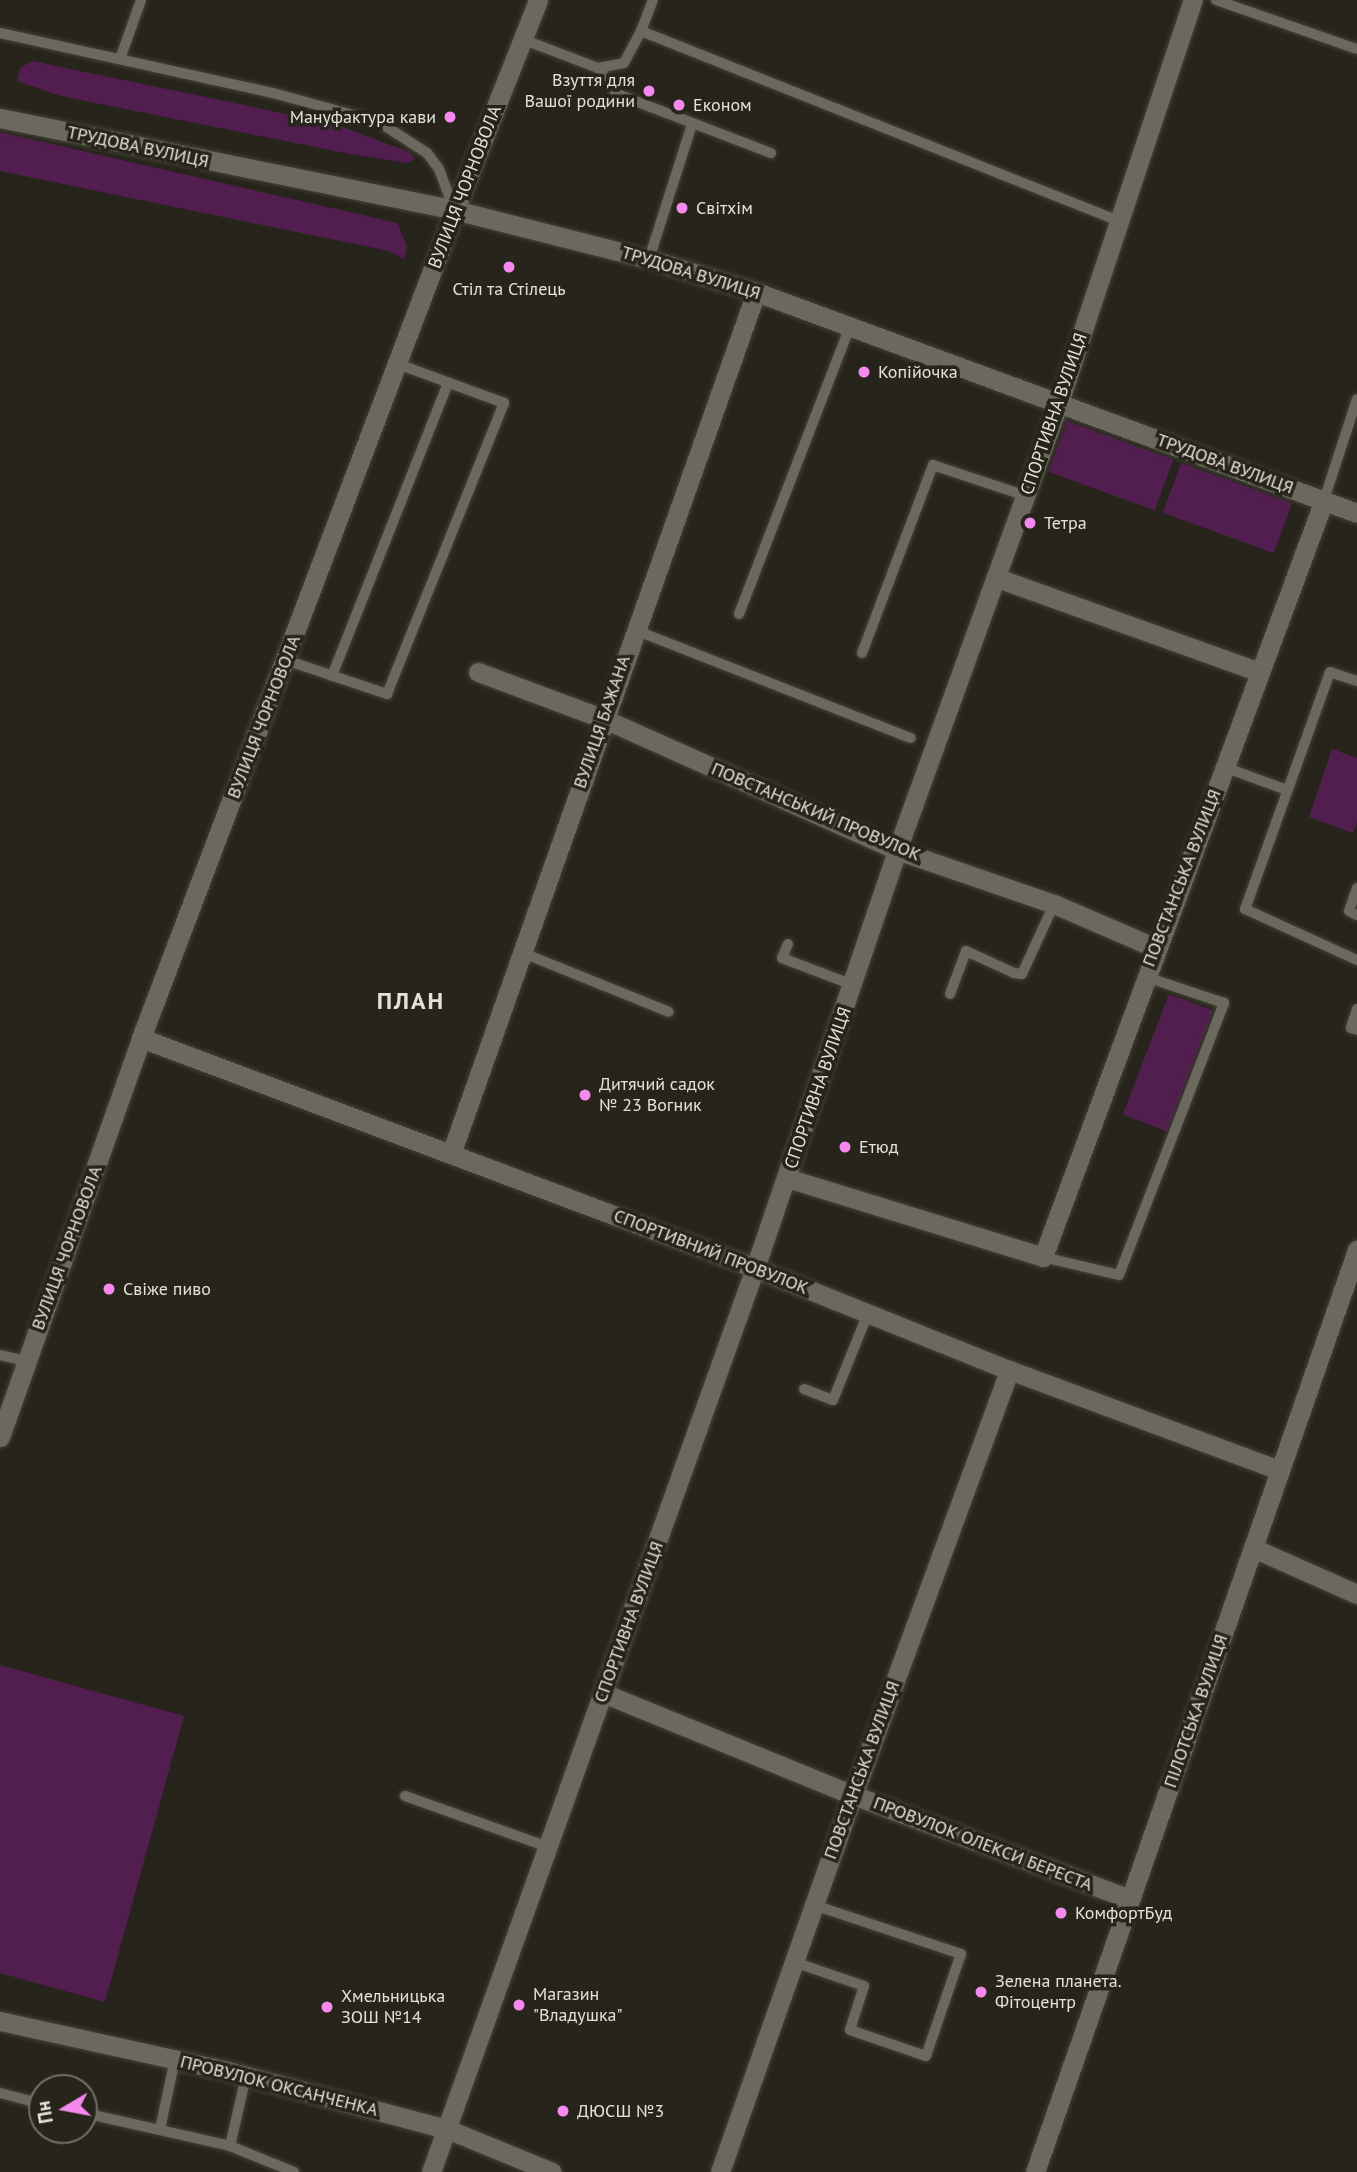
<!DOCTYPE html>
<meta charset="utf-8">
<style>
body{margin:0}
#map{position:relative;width:1357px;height:2172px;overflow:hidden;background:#27251b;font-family:"PT Sans",sans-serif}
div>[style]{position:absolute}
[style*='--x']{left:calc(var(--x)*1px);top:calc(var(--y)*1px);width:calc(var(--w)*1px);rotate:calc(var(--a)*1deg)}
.green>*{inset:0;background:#521e4f;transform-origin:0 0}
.roads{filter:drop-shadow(0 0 2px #434138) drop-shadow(0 0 2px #434138)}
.service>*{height:10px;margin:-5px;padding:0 5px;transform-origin:5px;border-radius:5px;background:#6b685d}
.minor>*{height:19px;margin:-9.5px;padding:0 9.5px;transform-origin:9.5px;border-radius:9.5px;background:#6b685d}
.tertiary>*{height:19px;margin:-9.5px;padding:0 9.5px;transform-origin:9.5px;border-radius:9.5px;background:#6b685d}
.secondary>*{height:19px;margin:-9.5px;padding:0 9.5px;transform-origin:9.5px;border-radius:9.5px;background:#6b685d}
.dots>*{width:19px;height:19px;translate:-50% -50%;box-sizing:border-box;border:4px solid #27251b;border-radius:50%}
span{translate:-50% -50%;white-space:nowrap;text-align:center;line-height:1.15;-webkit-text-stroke:7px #27251b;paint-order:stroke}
.poi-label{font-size:18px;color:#e3e1da}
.right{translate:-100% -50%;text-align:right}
.left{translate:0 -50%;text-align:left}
.street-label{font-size:18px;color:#e3e1da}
.district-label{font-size:24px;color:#e3e1da;font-weight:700;letter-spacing:2px}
.north{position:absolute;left:28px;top:2074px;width:70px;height:70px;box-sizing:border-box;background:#27251b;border:2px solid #727067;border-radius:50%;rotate:260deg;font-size:19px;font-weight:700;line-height:28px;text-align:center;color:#e3e1da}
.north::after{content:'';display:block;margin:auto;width:24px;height:32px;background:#f589ee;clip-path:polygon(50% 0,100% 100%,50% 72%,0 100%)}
</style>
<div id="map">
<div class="green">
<i style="clip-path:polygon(32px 61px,335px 124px,409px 152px,415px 158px,408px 163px,350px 154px,61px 96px,17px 81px,20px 68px)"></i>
<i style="clip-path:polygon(0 132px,397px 223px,407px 246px,404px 259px,389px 251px,0 171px)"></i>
<i style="left:1067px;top:421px;width:113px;height:54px;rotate:20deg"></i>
<i style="left:1181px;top:463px;width:118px;height:53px;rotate:20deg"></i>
<i style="clip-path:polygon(1332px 749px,1357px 758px,1357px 822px,1353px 833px,1309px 817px)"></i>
<i style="left:1169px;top:994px;width:47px;height:129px;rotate:21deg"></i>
<i style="clip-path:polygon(0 1665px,184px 1716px,105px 2002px,0 1973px)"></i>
</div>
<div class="roads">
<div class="service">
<i style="--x:1216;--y:0;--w:149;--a:19.2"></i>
<i style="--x:641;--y:31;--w:33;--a:-69"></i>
<i style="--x:0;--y:33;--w:280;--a:12.4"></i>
<i style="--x:273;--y:93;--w:110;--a:15.3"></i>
<i style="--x:379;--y:122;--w:57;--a:32.9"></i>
<i style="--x:427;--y:153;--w:20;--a:53"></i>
<i style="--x:439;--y:169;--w:40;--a:69.8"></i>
<i style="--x:522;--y:39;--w:81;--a:20.9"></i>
<i style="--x:598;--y:68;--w:32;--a:54"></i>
<i style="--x:617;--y:94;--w:165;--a:21"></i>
<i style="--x:120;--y:59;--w:63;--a:-70.4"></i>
<i style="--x:598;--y:68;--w:26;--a:-11"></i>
<i style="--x:624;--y:63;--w:36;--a:-62"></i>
<i style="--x:641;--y:31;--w:514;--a:21.68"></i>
<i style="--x:649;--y:259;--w:142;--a:-72.3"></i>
<i style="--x:1324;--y:500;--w:106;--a:-71.9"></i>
<i style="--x:739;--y:614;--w:309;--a:-68.9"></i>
<i style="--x:635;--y:630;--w:296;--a:21.4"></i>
<i style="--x:862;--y:653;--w:201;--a:-69.3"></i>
<i style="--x:933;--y:465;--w:98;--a:18.4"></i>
<i style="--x:286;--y:660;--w:107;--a:18.6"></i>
<i style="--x:387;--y:694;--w:314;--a:-68.1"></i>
<i style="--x:504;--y:403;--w:113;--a:-159.8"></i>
<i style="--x:332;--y:676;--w:315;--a:-68.4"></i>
<i style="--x:1357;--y:681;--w:28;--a:-162"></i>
<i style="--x:1330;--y:672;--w:252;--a:109.7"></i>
<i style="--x:1245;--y:909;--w:123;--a:24.5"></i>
<i style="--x:1224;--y:767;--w:67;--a:20.1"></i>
<i style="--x:1357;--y:888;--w:24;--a:109"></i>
<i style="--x:1349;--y:911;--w:9;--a:27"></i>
<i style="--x:788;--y:944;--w:15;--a:113"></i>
<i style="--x:782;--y:958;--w:76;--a:20.8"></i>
<i style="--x:523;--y:953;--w:157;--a:22"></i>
<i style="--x:950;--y:994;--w:46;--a:-69.6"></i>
<i style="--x:966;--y:951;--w:53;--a:24.6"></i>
<i style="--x:1014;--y:973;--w:8;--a:7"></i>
<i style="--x:1022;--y:974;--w:77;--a:-65.4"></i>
<i style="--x:1357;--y:1009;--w:20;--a:108"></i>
<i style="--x:1351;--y:1028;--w:6;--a:18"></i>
<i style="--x:1043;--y:1257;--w:78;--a:13.3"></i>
<i style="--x:1119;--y:1275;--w:292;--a:-68.9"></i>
<i style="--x:1224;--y:1003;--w:82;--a:-161.6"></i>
<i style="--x:0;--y:1355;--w:28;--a:13"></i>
<i style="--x:804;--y:1389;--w:31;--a:21"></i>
<i style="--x:833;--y:1400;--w:94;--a:-68.1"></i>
<i style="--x:405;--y:1796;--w:152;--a:19.6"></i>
<i style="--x:794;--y:1962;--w:74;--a:18.9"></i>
<i style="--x:864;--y:1986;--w:46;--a:107.7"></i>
<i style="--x:850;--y:2030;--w:80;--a:18.9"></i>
<i style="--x:926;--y:2056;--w:108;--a:-71.1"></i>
<i style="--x:961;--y:1954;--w:155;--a:-161.6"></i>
<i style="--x:0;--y:2093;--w:43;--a:14.7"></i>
<i style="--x:84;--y:2113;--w:150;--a:12.7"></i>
<i style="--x:230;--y:2146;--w:72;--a:-77.1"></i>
<i style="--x:160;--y:2129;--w:72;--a:-77.9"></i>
<i style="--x:230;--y:2146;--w:69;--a:22.1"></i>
</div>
<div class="minor">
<i style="--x:997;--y:578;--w:278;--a:19.7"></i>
<i style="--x:478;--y:672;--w:132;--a:20.4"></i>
<i style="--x:602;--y:718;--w:323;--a:24.1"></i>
<i style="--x:897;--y:850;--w:166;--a:19"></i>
<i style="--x:1054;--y:904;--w:111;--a:23.3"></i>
<i style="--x:141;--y:1038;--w:656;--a:20.54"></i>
<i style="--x:755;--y:1268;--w:274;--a:21.9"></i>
<i style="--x:1009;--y:1370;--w:289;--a:20.3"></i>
<i style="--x:451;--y:1154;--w:914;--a:-70.51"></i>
<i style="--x:787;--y:1178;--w:268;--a:17.1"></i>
<i style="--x:1043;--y:1257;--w:807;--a:-69.63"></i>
<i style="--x:1253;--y:1548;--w:114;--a:23.9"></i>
<i style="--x:603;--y:1693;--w:270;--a:22.2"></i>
<i style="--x:853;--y:1795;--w:296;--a:20.6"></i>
<i style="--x:0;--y:2021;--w:232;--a:12.4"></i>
<i style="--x:227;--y:2071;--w:228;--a:14.8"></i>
<i style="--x:447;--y:2129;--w:113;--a:22.3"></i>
<i style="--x:431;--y:2172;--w:960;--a:-70.28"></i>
<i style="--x:755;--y:1268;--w:441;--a:-71.2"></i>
<i style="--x:897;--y:850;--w:476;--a:-70.1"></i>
<i style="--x:1059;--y:402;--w:424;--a:-71.6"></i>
<i style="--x:720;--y:2172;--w:400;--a:-70.6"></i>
<i style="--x:853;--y:1795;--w:453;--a:-69.8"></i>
</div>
<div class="tertiary">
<i style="--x:0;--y:1437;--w:423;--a:-70.5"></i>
<i style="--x:141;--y:1038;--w:886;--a:-69.23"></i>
<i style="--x:455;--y:210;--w:226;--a:-68.4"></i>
</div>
<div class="secondary">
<i style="--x:0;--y:118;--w:464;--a:11.4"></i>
<i style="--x:455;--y:210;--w:200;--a:14.2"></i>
<i style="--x:649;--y:259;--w:112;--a:17.1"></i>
<i style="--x:756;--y:292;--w:640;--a:20.19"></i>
<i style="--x:1035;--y:2172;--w:977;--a:-70.75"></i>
</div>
</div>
<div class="dots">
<i style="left:649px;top:91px;background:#f589ee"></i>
<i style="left:679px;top:105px;background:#f589ee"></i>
<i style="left:450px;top:117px;background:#f589ee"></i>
<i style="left:682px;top:208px;background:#f589ee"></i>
<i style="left:509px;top:267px;background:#f589ee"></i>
<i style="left:864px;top:372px;background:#f589ee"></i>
<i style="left:1030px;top:523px;background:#f589ee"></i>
<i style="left:585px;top:1095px;background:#f589ee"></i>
<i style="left:845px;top:1147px;background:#f589ee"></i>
<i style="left:109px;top:1289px;background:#f589ee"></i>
<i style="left:1061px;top:1913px;background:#f589ee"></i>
<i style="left:981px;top:1992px;background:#f589ee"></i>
<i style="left:519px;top:2005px;background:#f589ee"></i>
<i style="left:327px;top:2007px;background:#f589ee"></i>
<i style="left:563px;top:2111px;background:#f589ee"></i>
</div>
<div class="poi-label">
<span class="right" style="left:635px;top:91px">Взуття для<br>Вашої родини</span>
<span class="left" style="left:693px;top:105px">Економ</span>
<span class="right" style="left:436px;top:117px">Мануфактура кави</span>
<span class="left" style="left:696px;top:208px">Світхім</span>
<span style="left:509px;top:289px">Стіл та Стілець</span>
<span class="left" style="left:878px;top:372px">Копійочка</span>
<span class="left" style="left:1044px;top:523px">Тетра</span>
<span class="left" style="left:599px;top:1095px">Дитячий садок<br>№ 23 Вогник</span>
<span class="left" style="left:859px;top:1147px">Етюд</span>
<span class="left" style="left:123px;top:1289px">Свіже пиво</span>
<span class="left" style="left:1075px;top:1913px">КомфортБуд</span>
<span class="left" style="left:995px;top:1992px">Зелена планета.<br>Фітоцентр</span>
<span class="left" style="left:533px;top:2005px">Магазин<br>"Владушка"</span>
<span class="left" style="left:341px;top:2007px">Хмельницька<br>ЗОШ №14</span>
<span class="left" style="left:577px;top:2111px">ДЮСШ №3</span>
</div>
<div class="street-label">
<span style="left:138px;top:147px;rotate:12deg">ТРУДОВА ВУЛИЦЯ</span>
<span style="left:465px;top:187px;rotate:-69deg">ВУЛИЦЯ ЧОРНОВОЛА</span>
<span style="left:691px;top:273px;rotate:17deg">ТРУДОВА ВУЛИЦЯ</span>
<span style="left:1054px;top:414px;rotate:-71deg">СПОРТИВНА ВУЛИЦЯ</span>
<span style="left:1225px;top:464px;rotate:20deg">ТРУДОВА ВУЛИЦЯ</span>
<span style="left:264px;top:717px;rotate:-69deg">ВУЛИЦЯ ЧОРНОВОЛА</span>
<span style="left:602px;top:722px;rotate:-71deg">ВУЛИЦЯ БАЖАНА</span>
<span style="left:816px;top:812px;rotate:23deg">ПОВСТАНСЬКИЙ ПРОВУЛОК</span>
<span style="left:1182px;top:878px;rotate:-69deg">ПОВСТАНСЬКА ВУЛИЦЯ</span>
<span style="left:818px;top:1088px;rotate:-71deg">СПОРТИВНА ВУЛИЦЯ</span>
<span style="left:67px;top:1248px;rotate:-70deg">ВУЛИЦЯ ЧОРНОВОЛА</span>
<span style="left:711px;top:1252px;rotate:21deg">СПОРТИВНИЙ ПРОВУЛОК</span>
<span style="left:629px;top:1622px;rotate:-70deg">СПОРТИВНА ВУЛИЦЯ</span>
<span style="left:1196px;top:1711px;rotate:-71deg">ПІЛОТСЬКА ВУЛИЦЯ</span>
<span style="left:862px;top:1770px;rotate:-70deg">ПОВСТАНСЬКА ВУЛИЦЯ</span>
<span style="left:983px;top:1844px;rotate:21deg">ПРОВУЛОК ОЛЕКСИ БЕРЕСТА</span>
<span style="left:279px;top:2086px;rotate:14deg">ПРОВУЛОК ОКСАНЧЕНКА</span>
</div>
<div class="district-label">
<span style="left:411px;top:1001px">ПЛАН</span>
</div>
<div class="north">Пн</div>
</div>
